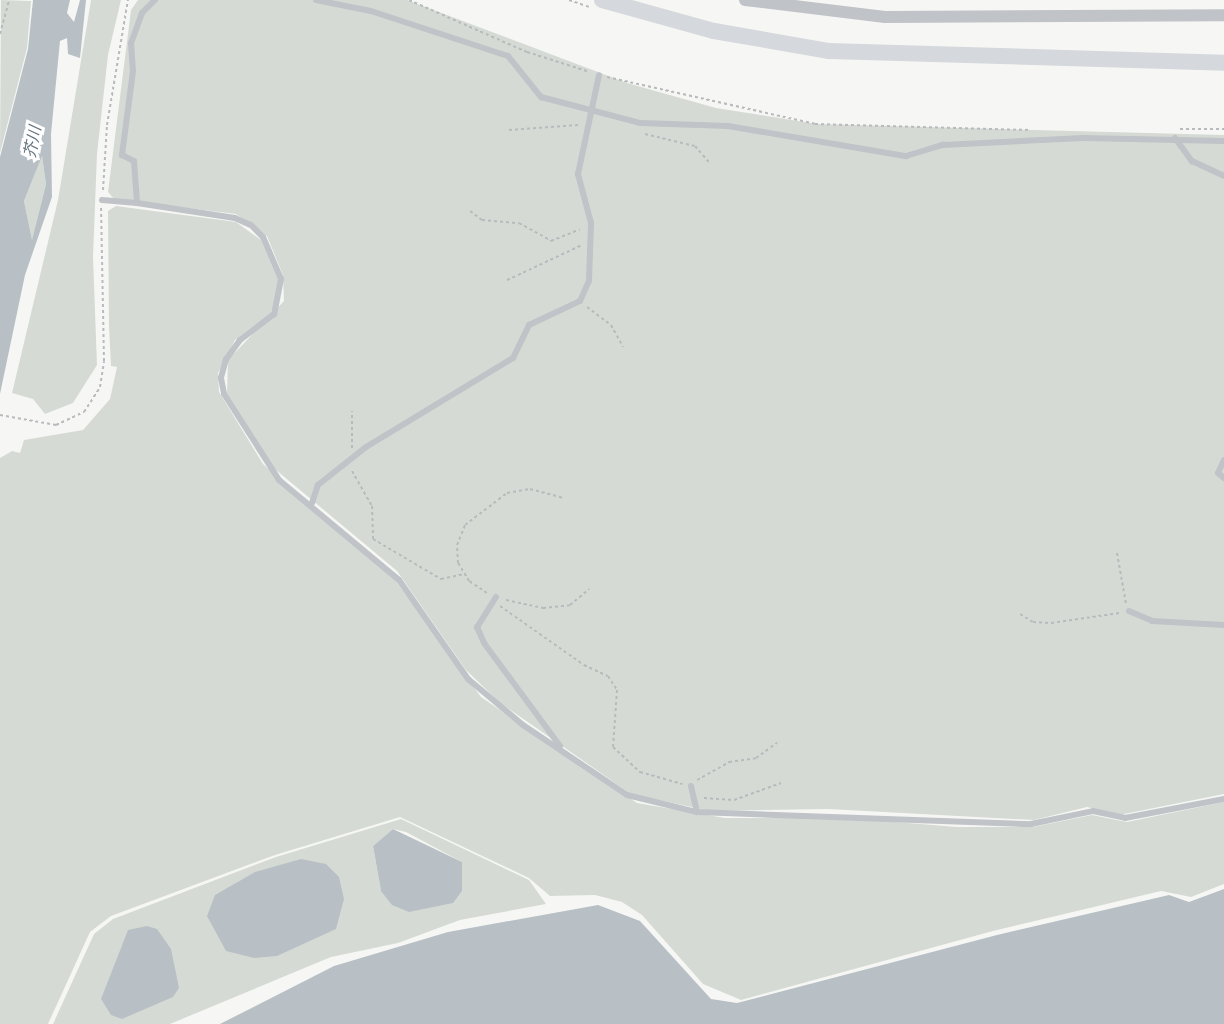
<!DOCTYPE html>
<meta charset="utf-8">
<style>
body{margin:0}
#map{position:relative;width:1224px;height:1024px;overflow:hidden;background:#f6f7f4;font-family:Mulish,"Noto Sans JP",sans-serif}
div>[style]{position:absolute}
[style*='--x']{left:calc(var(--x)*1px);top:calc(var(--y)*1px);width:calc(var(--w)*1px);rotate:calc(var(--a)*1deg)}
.green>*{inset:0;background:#d5dbd4}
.water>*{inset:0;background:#b8c0c6}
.path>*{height:2px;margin-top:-1px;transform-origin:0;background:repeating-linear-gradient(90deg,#b8babd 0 3px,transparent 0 6px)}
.lane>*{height:6px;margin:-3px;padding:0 3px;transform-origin:3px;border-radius:3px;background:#c0c3c7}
.street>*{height:12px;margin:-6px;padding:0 6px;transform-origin:6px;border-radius:6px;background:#c0c3c7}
.secondary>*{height:16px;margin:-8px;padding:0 8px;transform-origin:8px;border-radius:8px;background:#d5d8dc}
span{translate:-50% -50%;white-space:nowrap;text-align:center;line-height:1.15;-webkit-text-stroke:6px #fff;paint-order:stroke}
.water-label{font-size:16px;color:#65747e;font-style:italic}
</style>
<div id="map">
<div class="green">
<i style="clip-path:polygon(1px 0,31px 1px,27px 48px,0 153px)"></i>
<i style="clip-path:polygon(91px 0,121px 0,108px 55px,97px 154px,93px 257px,97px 365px,73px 403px,45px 414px,33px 399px,12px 393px,58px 200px)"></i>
<i style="clip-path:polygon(138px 0,407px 0,627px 83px,716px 108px,817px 124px,1224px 135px,1224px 794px,1119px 815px,1087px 807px,1034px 820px,828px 809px,710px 811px,631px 794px,499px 702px,466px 670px,397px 571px,270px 465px,227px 394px,228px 360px,284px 301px,283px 275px,267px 236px,236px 214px,114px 199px,108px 192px,131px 10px)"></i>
<i style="clip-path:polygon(42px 155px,46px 184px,32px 241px,24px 201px)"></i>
<i style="clip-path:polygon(116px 206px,236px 222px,261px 240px,279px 281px,278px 297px,271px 313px,235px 340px,218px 373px,219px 392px,263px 464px,395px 580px,481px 697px,637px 803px,725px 818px,846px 818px,957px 827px,1033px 827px,1092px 815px,1127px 822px,1224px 802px,1224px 884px,1191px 897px,1161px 891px,993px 931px,741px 1000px,703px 984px,642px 915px,622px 902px,595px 895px,550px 896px,529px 878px,400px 817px,275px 855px,111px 916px,90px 932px,48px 1024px,0 1024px,0 458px,12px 451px,20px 453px,24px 440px,83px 430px,110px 399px,117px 367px,111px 366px,109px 327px,108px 211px)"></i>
<i style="clip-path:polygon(evenodd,401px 819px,529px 880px,546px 904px,460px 920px,398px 943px,331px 957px,170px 1024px,53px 1024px,94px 934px,113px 919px,276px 857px,401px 819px,393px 829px,406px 832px,462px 862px,381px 891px,373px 846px,393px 829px)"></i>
</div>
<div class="water">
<i style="clip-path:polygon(evenodd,33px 0,70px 0,67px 13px,74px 22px,80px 0,86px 0,80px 58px,68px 54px,67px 38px,60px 41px,51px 134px,52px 197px,25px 275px,0 394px,0 157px,28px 49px,33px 0,42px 156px,46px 184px,32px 240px,24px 201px,42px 156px)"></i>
<i style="clip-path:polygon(393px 829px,462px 862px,462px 891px,453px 903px,409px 912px,392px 905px,381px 891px,373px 846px)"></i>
<i style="clip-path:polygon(301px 859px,326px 864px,339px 877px,344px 899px,336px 929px,277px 956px,254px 958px,226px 951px,207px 916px,215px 895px,255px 872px)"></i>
<i style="clip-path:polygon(1224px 889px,1224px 1024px,220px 1024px,334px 966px,448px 932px,598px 905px,640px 921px,711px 999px,737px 1003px,997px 935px,1169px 895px,1189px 902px)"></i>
<i style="clip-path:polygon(147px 926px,157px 929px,171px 949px,179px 988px,173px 997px,122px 1019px,111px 1015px,101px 999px,128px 930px)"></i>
</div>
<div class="path">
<i style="--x:409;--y:0;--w:129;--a:23.8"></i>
<i style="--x:527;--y:52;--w:66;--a:17.6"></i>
<i style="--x:569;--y:0;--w:21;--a:19"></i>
<i style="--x:0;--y:34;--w:35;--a:-75"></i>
<i style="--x:607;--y:77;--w:213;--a:12.7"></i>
<i style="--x:815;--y:124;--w:216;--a:1.6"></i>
<i style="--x:1180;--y:129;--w:44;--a:0"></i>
<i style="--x:509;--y:130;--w:69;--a:-4.1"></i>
<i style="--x:645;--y:134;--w:51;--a:13.5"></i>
<i style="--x:695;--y:146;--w:23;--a:49"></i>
<i style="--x:103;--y:190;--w:65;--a:-86.5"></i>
<i style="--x:107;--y:125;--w:127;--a:-80.5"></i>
<i style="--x:470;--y:211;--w:15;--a:37"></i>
<i style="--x:482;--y:220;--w:37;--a:5"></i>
<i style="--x:519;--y:223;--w:37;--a:29"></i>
<i style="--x:551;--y:241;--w:31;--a:-22"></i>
<i style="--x:507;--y:280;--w:81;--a:-25"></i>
<i style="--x:587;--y:307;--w:30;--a:37"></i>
<i style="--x:611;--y:325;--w:25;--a:61"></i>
<i style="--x:0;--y:415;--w:57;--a:10.1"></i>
<i style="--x:56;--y:425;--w:31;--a:-25"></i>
<i style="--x:84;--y:412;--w:30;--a:-57"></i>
<i style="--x:100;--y:387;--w:26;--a:-81"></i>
<i style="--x:104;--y:361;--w:153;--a:-91.1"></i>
<i style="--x:352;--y:448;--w:37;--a:-90"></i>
<i style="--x:352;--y:471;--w:40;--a:60.3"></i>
<i style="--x:372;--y:506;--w:33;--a:88"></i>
<i style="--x:373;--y:539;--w:79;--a:30.5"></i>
<i style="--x:441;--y:579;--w:25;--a:-12"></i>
<i style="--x:1117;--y:553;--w:52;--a:80"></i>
<i style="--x:487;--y:593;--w:22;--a:-146"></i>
<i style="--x:469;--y:581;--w:21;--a:-121"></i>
<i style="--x:458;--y:563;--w:18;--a:-93"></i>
<i style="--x:457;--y:545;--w:22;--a:-68"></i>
<i style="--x:465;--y:525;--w:53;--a:-37.3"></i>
<i style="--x:507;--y:493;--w:23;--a:-10"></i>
<i style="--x:530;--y:489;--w:34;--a:15"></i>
<i style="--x:506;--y:600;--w:38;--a:12"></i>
<i style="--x:543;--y:608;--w:27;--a:-6"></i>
<i style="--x:570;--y:605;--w:25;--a:-40"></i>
<i style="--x:500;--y:606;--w:103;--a:35.1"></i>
<i style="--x:584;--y:665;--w:26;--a:25"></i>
<i style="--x:608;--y:676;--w:17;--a:57"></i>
<i style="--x:617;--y:690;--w:57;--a:94"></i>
<i style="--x:613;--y:747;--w:37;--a:43"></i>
<i style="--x:640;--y:772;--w:44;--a:15.9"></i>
<i style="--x:1020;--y:614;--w:15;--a:32"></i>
<i style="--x:1033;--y:622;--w:18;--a:3"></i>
<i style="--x:1051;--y:623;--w:69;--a:-8.4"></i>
<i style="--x:697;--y:780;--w:37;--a:-29"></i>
<i style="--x:729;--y:762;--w:27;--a:-8"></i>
<i style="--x:756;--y:758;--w:26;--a:-36"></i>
<i style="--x:704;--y:798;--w:30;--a:4"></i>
<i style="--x:734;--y:800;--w:50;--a:-19.9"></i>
</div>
<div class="lane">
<i style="--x:155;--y:0;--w:18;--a:135"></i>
<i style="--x:142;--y:13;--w:32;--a:110"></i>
<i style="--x:131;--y:43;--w:28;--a:86"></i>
<i style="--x:133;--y:71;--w:85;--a:97.5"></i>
<i style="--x:122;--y:155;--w:13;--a:27"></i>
<i style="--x:134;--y:161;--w:42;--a:85.9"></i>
<i style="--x:137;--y:203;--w:99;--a:8.7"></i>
<i style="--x:235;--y:218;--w:17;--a:24"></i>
<i style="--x:251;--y:225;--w:17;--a:45"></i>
<i style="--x:263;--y:237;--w:46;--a:66.8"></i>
<i style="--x:281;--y:279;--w:36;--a:101"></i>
<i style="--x:274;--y:314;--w:43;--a:142.6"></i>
<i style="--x:240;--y:340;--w:24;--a:126"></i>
<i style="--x:226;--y:359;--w:20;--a:105"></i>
<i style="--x:221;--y:378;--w:16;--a:79"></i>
<i style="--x:224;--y:394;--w:102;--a:57.4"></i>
<i style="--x:279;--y:480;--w:156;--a:39.8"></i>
<i style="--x:399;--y:580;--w:121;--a:55.1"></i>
<i style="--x:468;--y:679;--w:72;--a:39.9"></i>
<i style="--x:523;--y:725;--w:125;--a:33.9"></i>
<i style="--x:627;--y:795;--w:72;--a:13.7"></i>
<i style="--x:697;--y:812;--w:334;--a:2.1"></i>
<i style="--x:1031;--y:824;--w:63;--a:-11.8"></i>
<i style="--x:1093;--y:811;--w:33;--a:12"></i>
<i style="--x:1125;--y:818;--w:101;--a:-10.9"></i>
<i style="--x:316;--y:0;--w:56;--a:11.3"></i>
<i style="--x:371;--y:11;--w:144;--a:18.2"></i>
<i style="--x:508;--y:56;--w:53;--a:51.2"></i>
<i style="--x:541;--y:97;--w:102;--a:14.7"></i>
<i style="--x:640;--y:123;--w:88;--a:2"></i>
<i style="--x:728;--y:126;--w:181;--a:9.6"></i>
<i style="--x:906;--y:156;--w:39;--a:-17"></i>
<i style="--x:943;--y:145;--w:140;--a:-2.9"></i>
<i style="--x:1083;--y:138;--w:141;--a:1.2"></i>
<i style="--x:1175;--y:138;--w:29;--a:54"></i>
<i style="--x:1192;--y:161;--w:35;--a:25"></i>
<i style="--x:102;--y:200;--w:35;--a:5"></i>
<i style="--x:1224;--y:460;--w:14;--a:115"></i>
<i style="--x:1218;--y:473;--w:8;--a:40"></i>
<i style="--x:312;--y:503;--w:19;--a:-72"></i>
<i style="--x:318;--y:485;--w:61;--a:-38.4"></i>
<i style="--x:366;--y:447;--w:172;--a:-31.2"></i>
<i style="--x:513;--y:358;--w:37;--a:-64"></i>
<i style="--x:529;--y:325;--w:56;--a:-25.2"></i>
<i style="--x:580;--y:301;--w:22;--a:-66"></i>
<i style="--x:589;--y:281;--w:58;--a:-88"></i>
<i style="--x:591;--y:223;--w:51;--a:-104.9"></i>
<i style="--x:578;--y:174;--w:101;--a:-78"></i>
<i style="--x:496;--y:597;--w:36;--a:122"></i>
<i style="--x:477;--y:627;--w:17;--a:66"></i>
<i style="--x:484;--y:643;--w:128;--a:53.6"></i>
<i style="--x:1129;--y:611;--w:25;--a:23"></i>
<i style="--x:1152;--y:621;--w:72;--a:3.2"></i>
<i style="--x:691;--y:786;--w:27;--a:77"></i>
</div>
<div class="street">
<i style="--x:745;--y:0;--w:141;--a:6.9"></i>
<i style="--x:885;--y:17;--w:339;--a:-0.3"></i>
</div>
<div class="secondary">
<i style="--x:602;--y:0;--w:116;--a:15.5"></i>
<i style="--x:714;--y:31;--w:117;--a:9.9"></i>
<i style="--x:829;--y:51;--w:395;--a:1.7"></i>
</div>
<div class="water-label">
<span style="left:32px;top:142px;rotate:-79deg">芥川</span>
</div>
</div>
